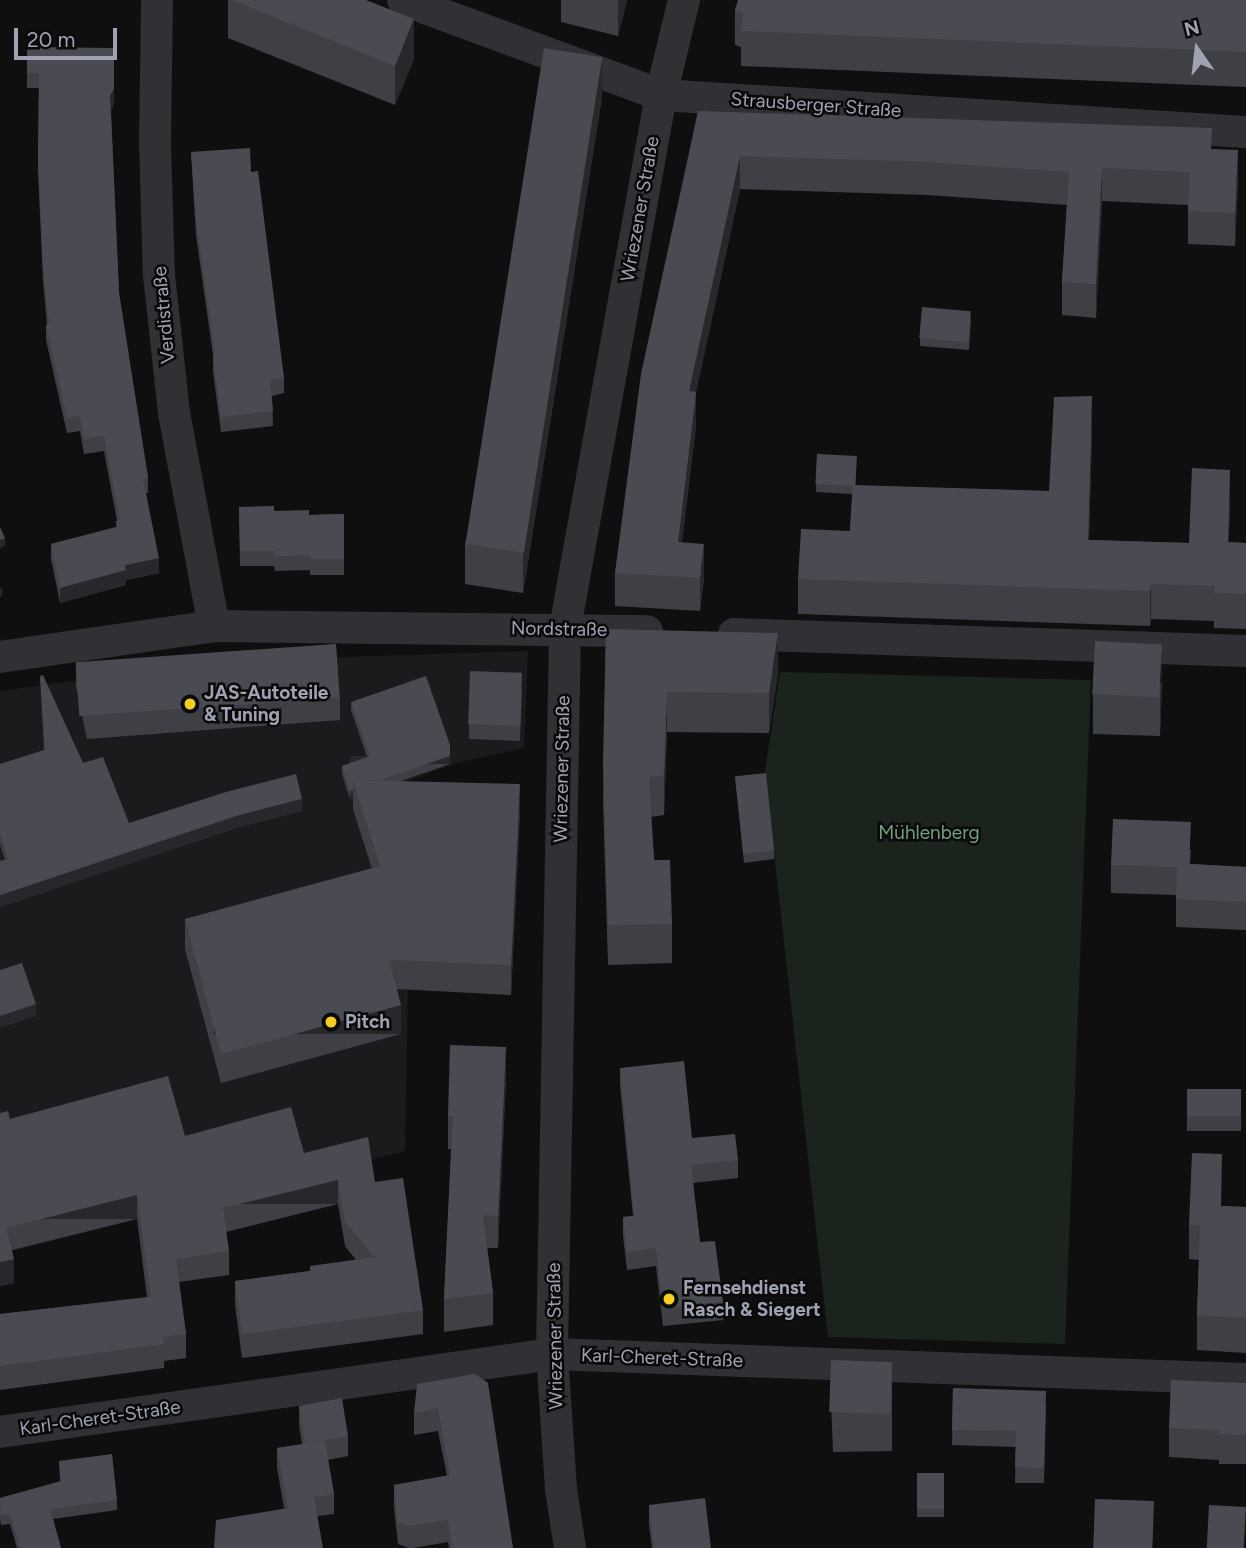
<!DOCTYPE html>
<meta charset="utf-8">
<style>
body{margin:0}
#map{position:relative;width:1246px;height:1548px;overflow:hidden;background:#0f0f10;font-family:Figtree,sans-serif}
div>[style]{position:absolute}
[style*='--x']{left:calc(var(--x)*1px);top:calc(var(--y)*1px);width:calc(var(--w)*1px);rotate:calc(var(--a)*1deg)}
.built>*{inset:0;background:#1b1b1d}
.green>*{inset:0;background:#1b231d}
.minor>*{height:32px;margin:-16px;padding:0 16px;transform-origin:16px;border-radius:16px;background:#303035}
.wall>*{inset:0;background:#3f4046;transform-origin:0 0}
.shaded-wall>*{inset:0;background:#28282c;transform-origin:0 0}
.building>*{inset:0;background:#4a4b52;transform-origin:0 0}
.dots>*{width:19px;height:19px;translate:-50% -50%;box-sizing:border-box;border:4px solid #0a0a0b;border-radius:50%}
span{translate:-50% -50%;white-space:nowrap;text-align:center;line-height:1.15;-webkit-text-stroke:5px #0a0a0b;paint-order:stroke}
.street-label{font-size:19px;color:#9fa2b2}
.poi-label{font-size:19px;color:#9fa2b2;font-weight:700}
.left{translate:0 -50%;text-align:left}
.park-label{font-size:19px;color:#759e7e}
.north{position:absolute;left:1162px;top:14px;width:70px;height:70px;-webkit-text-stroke:5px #0a0a0b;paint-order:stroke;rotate:346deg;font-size:19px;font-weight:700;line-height:28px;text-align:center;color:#9fa2b2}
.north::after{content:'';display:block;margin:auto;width:24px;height:32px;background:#9fa2b2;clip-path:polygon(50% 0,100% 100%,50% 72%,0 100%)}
.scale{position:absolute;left:14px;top:28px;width:103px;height:32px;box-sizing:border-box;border:4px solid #9fa2b2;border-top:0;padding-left:9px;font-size:21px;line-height:24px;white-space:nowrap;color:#9fa2b2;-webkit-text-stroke:5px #0a0a0b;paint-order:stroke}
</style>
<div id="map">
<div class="built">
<i style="clip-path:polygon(528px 651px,524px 748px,456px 763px,354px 801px,408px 984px,405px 1151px,0 1254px,0 691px,222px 661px)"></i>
</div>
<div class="green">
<i style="clip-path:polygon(780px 672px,1091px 680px,1065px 1344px,828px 1337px,765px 771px)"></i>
</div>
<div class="minor">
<i style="--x:157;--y:0;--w:143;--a:90.8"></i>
<i style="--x:155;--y:143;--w:132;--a:88.3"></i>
<i style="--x:159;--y:275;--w:139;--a:83.8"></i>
<i style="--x:174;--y:413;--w:217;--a:79.4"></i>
<i style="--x:403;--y:0;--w:275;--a:20.2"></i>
<i style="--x:661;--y:95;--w:586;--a:3.62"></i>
<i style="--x:734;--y:634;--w:512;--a:1.9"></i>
<i style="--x:0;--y:657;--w:216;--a:-8.2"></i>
<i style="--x:214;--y:626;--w:433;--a:0.7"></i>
<i style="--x:0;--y:1432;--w:557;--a:-8.04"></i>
<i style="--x:552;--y:1354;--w:694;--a:2.06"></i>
<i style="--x:570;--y:1548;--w:60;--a:-98.7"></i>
<i style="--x:561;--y:1489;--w:135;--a:-93.8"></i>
<i style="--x:552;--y:1354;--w:726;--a:-88.97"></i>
<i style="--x:565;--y:628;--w:542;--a:-79.79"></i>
<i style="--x:661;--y:95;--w:98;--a:-76.4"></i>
</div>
<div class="wall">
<i style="clip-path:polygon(228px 0,366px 0,414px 59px,395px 105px,228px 38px)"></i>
<i style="clip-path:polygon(561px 0,627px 0,618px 36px,561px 22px)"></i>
<i style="clip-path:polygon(1246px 0,1246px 87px,741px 66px,741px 47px,735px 45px,735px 10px)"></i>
<i style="clip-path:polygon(27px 47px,114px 104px,111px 110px,119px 293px,148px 478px,148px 493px,146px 493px,159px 573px,126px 580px,126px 585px,60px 603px,51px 559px,51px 544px,116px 527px,117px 521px,104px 451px,84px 454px,80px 431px,67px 433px,46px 340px,46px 325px,47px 325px,43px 281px,38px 172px,39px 88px,27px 88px)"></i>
<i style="clip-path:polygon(602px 97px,523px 593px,465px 584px,465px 544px)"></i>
<i style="clip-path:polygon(698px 111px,1212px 149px,1238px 184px,1235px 246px,1188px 244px,1188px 205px,1102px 201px,1096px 318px,1062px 315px,1062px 282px,1067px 205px,928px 195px,740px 189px,696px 392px,696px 425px,682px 542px,704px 577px,700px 611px,615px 606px,615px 573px)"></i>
<i style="clip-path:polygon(191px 152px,251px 172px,284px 378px,284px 393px,272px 396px,273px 426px,221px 432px,213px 372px,213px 355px,196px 235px)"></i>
<i style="clip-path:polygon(971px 318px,969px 350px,920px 346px,920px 338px)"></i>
<i style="clip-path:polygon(1092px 431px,1089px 540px,1189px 543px,1230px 505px,1228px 542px,1246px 543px,1246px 629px,1214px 628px,1214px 621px,1151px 619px,1150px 626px,798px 614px,798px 579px,850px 531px,852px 494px,816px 492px,817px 454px,856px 486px,1049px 491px)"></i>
<i style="clip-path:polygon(239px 507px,309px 515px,344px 514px,344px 575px,310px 575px,310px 570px,275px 571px,274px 566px,240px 566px)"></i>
<i style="clip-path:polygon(606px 629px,778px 673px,769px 733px,667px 732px,664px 815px,651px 817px,654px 860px,672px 924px,672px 963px,608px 965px,603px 802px)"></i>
<i style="clip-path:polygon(76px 663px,340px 698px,340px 720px,87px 739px,76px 686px)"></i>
<i style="clip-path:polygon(40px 676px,83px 763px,129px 823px,302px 811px,236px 828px,0 907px,0 861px,5px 860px,0 844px,0 764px,44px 750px)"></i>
<i style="clip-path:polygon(1162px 683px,1160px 736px,1093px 734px,1093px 694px)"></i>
<i style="clip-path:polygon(522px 689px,520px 741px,469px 739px,469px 724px)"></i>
<i style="clip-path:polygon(351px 702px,450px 764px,401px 781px,520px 813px,511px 995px,397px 989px,401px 1034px,221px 1083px,185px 949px,185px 919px,372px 869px,353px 809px,353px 798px,350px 799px,342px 774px,342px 766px,367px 757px,351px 710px)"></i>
<i style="clip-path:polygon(735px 777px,774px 851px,774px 859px,744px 863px)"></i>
<i style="clip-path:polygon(1191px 850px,1190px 864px,1246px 867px,1246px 930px,1176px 927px,1176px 895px,1111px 893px,1111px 865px)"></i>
<i style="clip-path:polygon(620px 1068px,692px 1138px,738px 1160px,738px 1178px,693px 1183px,700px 1242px,723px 1302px,723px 1320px,663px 1326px,656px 1266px,627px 1270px,623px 1236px,623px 1217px,633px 1216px,620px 1086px)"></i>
<i style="clip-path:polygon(506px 1080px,498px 1248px,487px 1248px,493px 1293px,493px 1325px,444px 1332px,444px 1299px,451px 1149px,448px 1149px,448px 1116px)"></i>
<i style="left:1187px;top:1089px;width:54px;height:42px"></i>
<i style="clip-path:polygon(0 1113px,10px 1119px,185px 1136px,304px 1153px,375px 1182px,423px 1310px,423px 1334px,242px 1358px,235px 1305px,235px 1281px,310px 1271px,356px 1260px,345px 1246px,338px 1204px,226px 1232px,229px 1251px,229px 1275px,179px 1282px,186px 1334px,186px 1358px,164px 1361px,164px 1368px,0 1390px,0 1314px,147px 1297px,137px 1219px,12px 1250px,14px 1283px,0 1286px)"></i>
<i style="clip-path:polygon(1222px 1206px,1246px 1207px,1246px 1353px,1197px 1350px,1197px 1315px,1199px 1260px,1189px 1259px,1189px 1225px)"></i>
<i style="clip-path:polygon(831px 1360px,892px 1362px,892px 1451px,833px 1452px,831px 1400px)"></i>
<i style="clip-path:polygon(475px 1374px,513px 1548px,449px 1548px,448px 1542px,413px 1548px,409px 1548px,398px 1544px,394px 1507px,394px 1485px,447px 1476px,438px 1431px,414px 1435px,414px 1413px)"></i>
<i style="clip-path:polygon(1246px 1383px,1246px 1464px,1219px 1464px,1219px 1460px,1169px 1457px,1169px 1428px)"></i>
<i style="clip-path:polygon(953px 1388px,1046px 1406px,1044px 1483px,1015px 1483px,1016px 1447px,952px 1445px)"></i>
<i style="clip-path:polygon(299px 1406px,348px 1436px,348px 1456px,328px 1460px,334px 1494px,334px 1514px,318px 1516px,284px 1508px,277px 1468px,277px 1448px,302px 1444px,299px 1426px)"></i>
<i style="clip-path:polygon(59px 1461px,117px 1500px,117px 1510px,53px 1519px,61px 1548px,17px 1548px,10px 1524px,1px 1525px,0 1519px,0 1498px,60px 1482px)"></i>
<i style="left:917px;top:1473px;width:27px;height:44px"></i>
<i style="clip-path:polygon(649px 1505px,711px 1548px,652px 1548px,649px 1525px)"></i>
</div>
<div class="shaded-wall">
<i style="clip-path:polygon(618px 0,627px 0,618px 36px)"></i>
<i style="clip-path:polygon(414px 19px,414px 59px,395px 105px,395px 66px)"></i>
<i style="clip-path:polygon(602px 57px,602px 97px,523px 593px,523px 553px)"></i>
<i style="clip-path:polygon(114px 89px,114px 104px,110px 111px,110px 96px)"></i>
<i style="clip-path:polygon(1238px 150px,1238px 184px,1235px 246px,1235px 213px)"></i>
<i style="clip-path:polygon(740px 156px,740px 189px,689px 424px,689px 391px)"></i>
<i style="clip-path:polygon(1102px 168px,1102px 201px,1096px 318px,1096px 284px)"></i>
<i style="clip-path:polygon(696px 392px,696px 425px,678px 575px,678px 542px)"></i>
<i style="clip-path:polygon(1092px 396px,1092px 431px,1088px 575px,1088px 540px)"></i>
<i style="clip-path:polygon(1230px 470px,1230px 505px,1228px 577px,1228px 542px)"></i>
<i style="clip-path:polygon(5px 538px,5px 546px,0 548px,0 540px)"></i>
<i style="clip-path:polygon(704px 544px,704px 577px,700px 611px,700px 578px)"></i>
<i style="clip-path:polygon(159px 558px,159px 573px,126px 580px,126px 585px,60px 603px,60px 588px,125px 565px)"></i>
<i style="clip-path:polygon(1151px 584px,1151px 619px,1150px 626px,1150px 591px)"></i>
<i style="clip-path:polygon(2px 588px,2px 596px,0 597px,0 589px)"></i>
<i style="clip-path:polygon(778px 633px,778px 673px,769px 733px,769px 693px)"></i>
<i style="clip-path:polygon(1162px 644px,1162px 683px,1160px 736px,1160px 696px)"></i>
<i style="clip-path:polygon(667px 692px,667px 732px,664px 815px,664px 775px)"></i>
<i style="left:450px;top:756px;width:8px;height:100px;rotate:90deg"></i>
<i style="clip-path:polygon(520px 784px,520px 813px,511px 995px,511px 965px)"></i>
<i style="clip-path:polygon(353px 790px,353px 798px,350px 799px,350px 791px)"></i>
<i style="clip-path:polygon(302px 799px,302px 811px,236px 828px,0 907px,0 895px,236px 816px)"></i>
<i style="clip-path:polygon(36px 1004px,36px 1016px,0 1028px,0 1016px)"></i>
<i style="left:401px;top:1005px;width:29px;height:187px;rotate:90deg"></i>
<i style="clip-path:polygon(506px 1047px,506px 1080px,498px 1248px,498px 1216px)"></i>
<i style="left:338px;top:1180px;width:24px;height:118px;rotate:90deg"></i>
<i style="left:137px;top:1195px;width:24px;height:135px;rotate:90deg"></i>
<i style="clip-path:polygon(14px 1259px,14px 1283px,0 1286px,0 1262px)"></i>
</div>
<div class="building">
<i style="clip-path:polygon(232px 0,366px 0,414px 19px,395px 66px)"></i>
<i style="clip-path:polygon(738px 0,1246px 0,1246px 52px,741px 31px,743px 13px,735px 10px)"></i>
<i style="clip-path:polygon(27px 47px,114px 48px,114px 89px,110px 96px,119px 293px,148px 478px,143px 479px,159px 558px,125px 565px,126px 570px,60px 588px,51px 544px,117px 527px,116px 521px,120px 520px,104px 436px,84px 439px,80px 416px,67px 418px,46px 325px,49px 324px,43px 266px,38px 157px,39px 73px,27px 73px)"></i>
<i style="left:544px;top:48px;width:59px;height:502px;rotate:9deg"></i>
<i style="clip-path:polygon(698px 111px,1212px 128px,1211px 149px,1238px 150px,1235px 213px,1188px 211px,1190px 172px,1102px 168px,1096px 284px,1062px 282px,1069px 172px,928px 162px,740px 156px,689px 391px,696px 392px,678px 542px,704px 544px,700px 578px,615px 573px,641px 374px)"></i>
<i style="clip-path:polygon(250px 148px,251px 172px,258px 171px,284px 378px,270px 380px,273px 411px,221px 417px,213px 357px,215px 351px,196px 220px,191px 152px)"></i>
<i style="left:922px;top:307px;width:49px;height:31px;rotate:5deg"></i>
<i style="clip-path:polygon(1092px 396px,1088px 540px,1189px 543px,1192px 468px,1230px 470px,1228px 542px,1246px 543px,1246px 594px,1214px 593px,1215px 586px,1151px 584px,1150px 591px,798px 579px,801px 529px,850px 531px,853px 485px,1049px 491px,1054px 397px)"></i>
<i style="left:817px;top:454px;width:40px;height:30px;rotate:3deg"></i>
<i style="clip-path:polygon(274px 506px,274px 511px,309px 510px,309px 515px,344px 514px,344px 559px,310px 559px,310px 555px,275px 556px,274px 551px,240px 551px,239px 507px)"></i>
<i style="clip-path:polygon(0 527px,5px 538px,0 540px)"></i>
<i style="clip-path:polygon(606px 629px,778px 633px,769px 693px,667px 692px,664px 775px,649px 777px,654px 860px,670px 860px,672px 924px,608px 925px,603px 762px)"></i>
<i style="left:1095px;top:641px;width:67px;height:53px;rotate:3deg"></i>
<i style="left:336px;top:644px;width:54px;height:261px;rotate:86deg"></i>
<i style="left:470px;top:671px;width:52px;height:53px;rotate:2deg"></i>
<i style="clip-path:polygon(43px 675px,83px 763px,103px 757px,129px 823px,226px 792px,296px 774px,302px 799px,236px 816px,0 895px,0 861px,8px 859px,0 832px,0 764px,45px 750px,40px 676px)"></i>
<i style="clip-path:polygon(426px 676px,450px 745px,450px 756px,380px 780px,353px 780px,353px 790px,350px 791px,342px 766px,370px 756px,351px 702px)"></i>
<i style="left:766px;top:773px;width:78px;height:31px;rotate:84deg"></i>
<i style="clip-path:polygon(353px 780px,520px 784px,511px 965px,389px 960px,401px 1005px,221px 1054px,185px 919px,380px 866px)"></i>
<i style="clip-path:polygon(1113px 819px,1191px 822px,1189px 864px,1246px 867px,1246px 902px,1176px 899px,1177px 867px,1111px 865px)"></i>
<i style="clip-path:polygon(22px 963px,36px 1004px,0 1016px,0 970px)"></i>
<i style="clip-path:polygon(450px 1045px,506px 1047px,498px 1216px,483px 1215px,493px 1293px,444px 1299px,453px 1116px,448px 1116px)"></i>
<i style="clip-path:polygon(684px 1061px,692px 1138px,735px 1134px,738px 1160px,691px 1165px,700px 1242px,715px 1241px,723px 1302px,663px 1308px,656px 1248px,627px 1252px,623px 1217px,634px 1216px,620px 1068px)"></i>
<i style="clip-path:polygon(168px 1076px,185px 1136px,291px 1107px,304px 1153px,368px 1137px,375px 1182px,403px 1178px,423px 1310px,242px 1334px,235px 1281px,310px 1271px,310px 1266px,375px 1257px,345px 1222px,338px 1180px,223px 1208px,229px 1251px,176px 1259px,186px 1334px,163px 1337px,164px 1344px,0 1366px,0 1314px,151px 1297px,137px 1195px,6px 1228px,14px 1259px,0 1262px,0 1113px,8px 1111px,10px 1119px)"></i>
<i style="left:1187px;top:1089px;width:54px;height:27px"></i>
<i style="clip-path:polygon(1192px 1153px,1222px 1154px,1221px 1206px,1246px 1207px,1246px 1318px,1197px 1315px,1200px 1225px,1189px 1225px)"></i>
<i style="left:831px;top:1360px;width:61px;height:52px;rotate:2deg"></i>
<i style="clip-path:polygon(475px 1374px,488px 1383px,513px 1548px,452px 1548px,448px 1520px,410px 1526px,398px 1522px,394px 1485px,450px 1475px,438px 1408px,414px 1413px,417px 1384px)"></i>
<i style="clip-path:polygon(1171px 1380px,1246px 1383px,1246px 1435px,1219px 1434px,1220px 1430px,1169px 1428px)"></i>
<i style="clip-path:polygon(953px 1388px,1046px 1391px,1044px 1468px,1015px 1467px,1016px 1431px,952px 1430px)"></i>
<i style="clip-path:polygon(342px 1398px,348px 1436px,313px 1442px,325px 1441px,334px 1494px,314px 1497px,323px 1548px,214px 1548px,216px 1520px,288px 1508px,277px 1448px,305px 1444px,299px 1406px)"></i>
<i style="clip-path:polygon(112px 1454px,117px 1500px,50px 1509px,61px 1548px,20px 1548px,10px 1514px,1px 1515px,0 1498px,61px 1481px,59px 1461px)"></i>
<i style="left:917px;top:1473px;width:27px;height:36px"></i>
<i style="clip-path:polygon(705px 1498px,711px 1548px,654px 1548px,649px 1505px)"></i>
<i style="left:1095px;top:1499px;width:59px;height:49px;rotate:2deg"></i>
<i style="left:1209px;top:1505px;width:37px;height:43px;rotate:3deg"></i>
</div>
<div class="dots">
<i style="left:190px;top:704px;background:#f6cd21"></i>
<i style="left:331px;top:1022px;background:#f6cd21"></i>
<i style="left:669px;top:1299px;background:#f6cd21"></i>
</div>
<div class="street-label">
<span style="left:816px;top:105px;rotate:4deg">Strausberger Straße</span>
<span style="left:640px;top:209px;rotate:-80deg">Wriezener Straße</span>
<span style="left:164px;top:315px;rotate:-95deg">Verdistraße</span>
<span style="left:559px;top:629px;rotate:1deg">Nordstraße</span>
<span style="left:562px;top:769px;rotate:-89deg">Wriezener Straße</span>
<span style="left:555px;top:1336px;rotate:-91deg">Wriezener Straße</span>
<span style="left:662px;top:1358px;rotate:2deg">Karl-Cheret-Straße</span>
<span style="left:100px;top:1418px;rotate:-8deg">Karl-Cheret-Straße</span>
</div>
<div class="poi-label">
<span class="left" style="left:204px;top:704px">JAS-Autoteile<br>&amp; Tuning</span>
<span class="left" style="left:345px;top:1022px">Pitch</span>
<span class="left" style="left:683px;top:1299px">Fernsehdienst<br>Rasch &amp; Siegert</span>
</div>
<div class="park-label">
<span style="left:929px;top:833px">Mühlenberg</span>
</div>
<div class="north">N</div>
<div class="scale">20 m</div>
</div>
